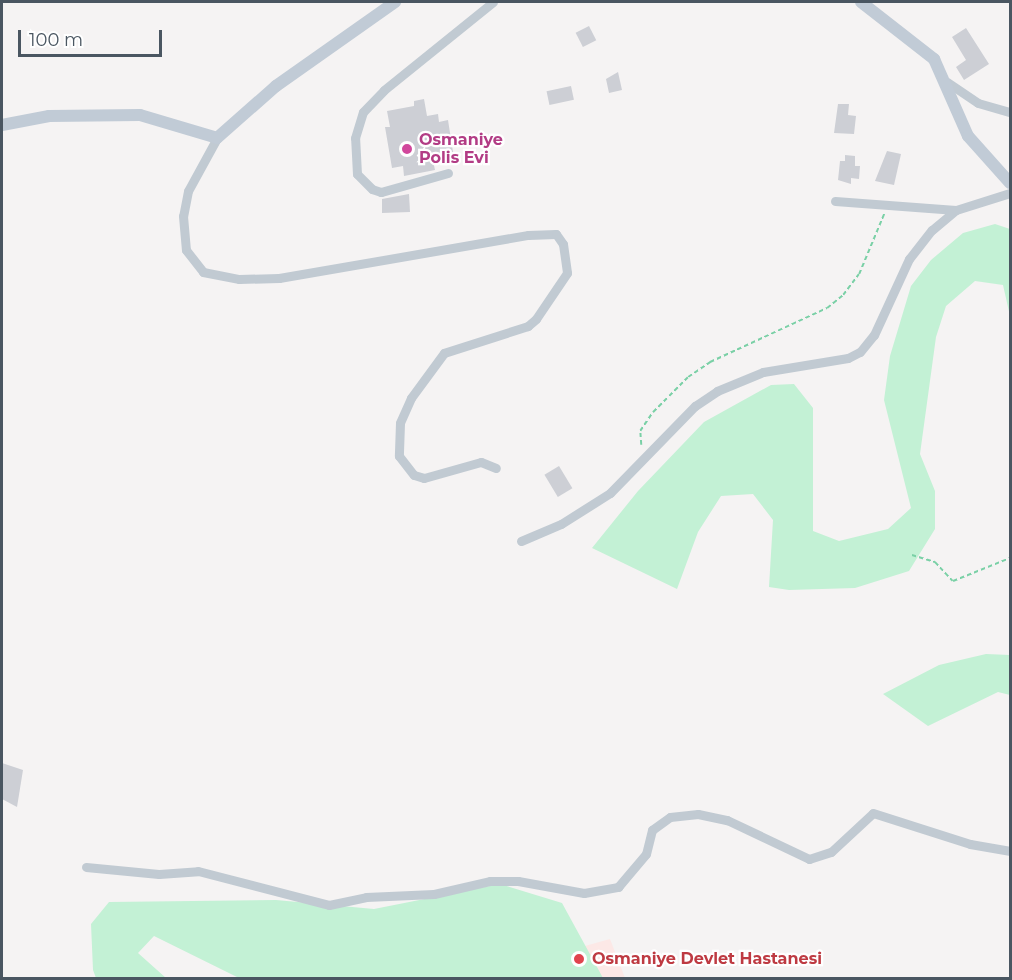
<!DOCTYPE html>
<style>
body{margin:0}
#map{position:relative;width:1012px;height:980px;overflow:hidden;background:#f5f3f3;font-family:Montserrat,sans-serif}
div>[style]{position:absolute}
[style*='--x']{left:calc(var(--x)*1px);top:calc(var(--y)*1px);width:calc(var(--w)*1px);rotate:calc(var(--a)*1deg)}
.medical>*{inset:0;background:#fce8e6}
.green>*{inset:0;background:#c3f1d5}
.building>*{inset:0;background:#cdcfd5;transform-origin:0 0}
.path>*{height:1.5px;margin-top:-0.75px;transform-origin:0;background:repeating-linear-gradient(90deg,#7ad0a6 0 4.5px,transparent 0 7.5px)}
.street>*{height:9px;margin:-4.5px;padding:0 4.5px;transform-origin:4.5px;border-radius:4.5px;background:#c1cad2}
.secondary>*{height:12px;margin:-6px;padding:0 6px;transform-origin:6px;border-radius:6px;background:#c1cbd6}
.dots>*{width:16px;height:16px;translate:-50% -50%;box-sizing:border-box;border:3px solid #fff;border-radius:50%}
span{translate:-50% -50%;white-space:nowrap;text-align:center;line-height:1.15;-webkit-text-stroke:4.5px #fff;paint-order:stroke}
.hotel-label{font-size:16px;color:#b23c85;font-weight:700}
.left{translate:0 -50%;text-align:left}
.health-label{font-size:16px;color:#be3a42;font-weight:700}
.frame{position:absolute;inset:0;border:3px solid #4a5661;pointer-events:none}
.scale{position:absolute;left:18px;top:30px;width:144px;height:27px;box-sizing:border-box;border:3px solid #4a5661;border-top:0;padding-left:8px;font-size:18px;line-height:21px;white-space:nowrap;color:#4a5661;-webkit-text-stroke:4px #fff;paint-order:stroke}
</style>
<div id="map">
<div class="medical">
<i style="clip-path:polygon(610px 939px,625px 978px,471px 978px)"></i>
</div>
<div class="green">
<i style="clip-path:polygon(995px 224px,1010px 229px,1010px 316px,1003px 285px,975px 281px,946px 306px,936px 337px,920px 454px,935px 491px,935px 529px,909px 571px,855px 588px,789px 590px,769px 587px,773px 520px,753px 494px,721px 496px,698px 532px,677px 589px,592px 548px,638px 491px,704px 422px,771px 385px,794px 384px,813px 408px,813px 531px,839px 541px,888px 529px,911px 508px,884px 400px,890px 356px,911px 286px,931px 260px,963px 233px)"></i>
<i style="clip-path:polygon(986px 654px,1010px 655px,1010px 695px,998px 692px,928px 726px,883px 694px,939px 665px)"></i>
<i style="clip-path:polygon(500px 884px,562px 903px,603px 978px,239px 978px,154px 936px,138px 953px,166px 978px,96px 978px,93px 970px,91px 924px,109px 902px,276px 900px,374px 909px)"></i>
</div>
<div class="building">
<i style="left:589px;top:26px;width:16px;height:15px;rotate:63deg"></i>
<i style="clip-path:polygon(966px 28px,989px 64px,964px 80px,956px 67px,966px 60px,952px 37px)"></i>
<i style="clip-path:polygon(618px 72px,622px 90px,609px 93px,606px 79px)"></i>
<i style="left:571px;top:86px;width:14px;height:25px;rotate:78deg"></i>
<i style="clip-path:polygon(424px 99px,427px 116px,438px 114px,439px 122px,448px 120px,453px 152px,432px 156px,435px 170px,404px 176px,403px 166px,392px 168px,385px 127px,390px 127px,387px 111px,414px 106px,414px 101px)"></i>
<i style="clip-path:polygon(838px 104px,849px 104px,848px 115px,856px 116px,854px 134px,834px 133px)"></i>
<i style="clip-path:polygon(887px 151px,901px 154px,894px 185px,875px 181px)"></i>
<i style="clip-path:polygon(845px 155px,855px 156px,855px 166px,860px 166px,859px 179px,851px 178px,851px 184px,838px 180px,840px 161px,845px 161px)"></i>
<i style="clip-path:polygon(409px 194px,410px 212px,382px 213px,382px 199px)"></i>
<i style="left:559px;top:466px;width:26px;height:17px;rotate:59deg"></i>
<i style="clip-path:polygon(2px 763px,23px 770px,17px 807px,2px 799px)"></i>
</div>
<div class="path">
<i style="--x:641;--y:445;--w:14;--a:-94"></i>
<i style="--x:640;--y:431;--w:23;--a:-56"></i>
<i style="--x:653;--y:412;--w:49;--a:-45"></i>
<i style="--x:688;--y:377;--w:27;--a:-34"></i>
<i style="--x:710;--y:362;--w:129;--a:-24.8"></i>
<i style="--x:827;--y:308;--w:21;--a:-39"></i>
<i style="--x:843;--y:295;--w:26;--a:-53"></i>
<i style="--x:859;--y:274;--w:65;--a:-67.4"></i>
<i style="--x:912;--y:555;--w:24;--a:17"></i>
<i style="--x:935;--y:562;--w:26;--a:47"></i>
<i style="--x:953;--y:581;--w:61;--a:-22"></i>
</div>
<div class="street">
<i style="--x:947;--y:82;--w:37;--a:34"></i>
<i style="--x:978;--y:103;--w:33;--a:16"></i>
<i style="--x:217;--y:138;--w:60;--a:118.7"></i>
<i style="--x:188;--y:191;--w:25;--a:101"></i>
<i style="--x:183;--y:216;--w:34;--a:85"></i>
<i style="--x:186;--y:250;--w:28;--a:52"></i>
<i style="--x:203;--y:272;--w:37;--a:11"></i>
<i style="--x:239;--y:279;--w:40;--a:-1.4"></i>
<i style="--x:279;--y:278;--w:253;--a:-9.8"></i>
<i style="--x:528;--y:235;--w:28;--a:-2"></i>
<i style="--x:556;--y:234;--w:12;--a:55"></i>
<i style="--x:563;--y:244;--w:29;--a:82"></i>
<i style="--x:567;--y:273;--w:55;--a:124"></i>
<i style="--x:536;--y:319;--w:11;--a:139"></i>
<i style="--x:528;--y:326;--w:88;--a:162.2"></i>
<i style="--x:444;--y:353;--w:56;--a:126.3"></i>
<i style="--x:411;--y:398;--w:27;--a:114"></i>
<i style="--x:400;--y:423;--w:33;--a:92"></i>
<i style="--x:399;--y:456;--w:24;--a:52"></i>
<i style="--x:414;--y:475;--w:10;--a:17"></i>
<i style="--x:424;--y:478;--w:59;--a:-15.7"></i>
<i style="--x:481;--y:462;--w:16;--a:22"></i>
<i style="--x:448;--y:173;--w:70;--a:164.2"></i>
<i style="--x:381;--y:192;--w:9;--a:-162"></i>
<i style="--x:372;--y:189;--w:21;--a:-135"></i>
<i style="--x:357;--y:174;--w:36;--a:-93"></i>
<i style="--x:355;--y:138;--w:27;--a:-73"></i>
<i style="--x:363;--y:112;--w:30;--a:-46"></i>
<i style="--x:384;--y:90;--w:140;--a:-38.9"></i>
<i style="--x:835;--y:201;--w:121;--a:4.3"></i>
<i style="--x:521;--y:541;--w:43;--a:-23"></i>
<i style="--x:561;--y:524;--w:58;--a:-32.3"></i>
<i style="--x:610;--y:493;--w:122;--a:-45.7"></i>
<i style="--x:695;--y:406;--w:27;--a:-34"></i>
<i style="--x:717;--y:391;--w:50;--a:-22.4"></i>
<i style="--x:763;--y:372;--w:86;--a:-9.4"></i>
<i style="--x:848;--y:358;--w:13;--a:-27"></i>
<i style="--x:860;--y:352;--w:22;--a:-51"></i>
<i style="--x:874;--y:335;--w:84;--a:-65.3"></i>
<i style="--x:909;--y:259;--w:37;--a:-52"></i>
<i style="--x:932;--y:230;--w:31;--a:-40"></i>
<i style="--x:956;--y:210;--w:57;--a:-17.5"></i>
<i style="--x:86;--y:867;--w:73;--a:5.5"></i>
<i style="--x:159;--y:874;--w:39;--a:-4"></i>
<i style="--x:198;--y:871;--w:135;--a:14.5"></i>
<i style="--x:329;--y:905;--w:38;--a:-12"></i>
<i style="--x:366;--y:897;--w:68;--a:-2.5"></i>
<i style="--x:434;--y:894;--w:57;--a:-13.1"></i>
<i style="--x:490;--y:881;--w:28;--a:0"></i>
<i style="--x:518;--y:881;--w:67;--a:10.3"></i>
<i style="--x:584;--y:893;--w:35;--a:-10"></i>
<i style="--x:618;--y:887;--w:43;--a:-49.7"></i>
<i style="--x:646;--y:854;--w:25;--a:-76"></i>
<i style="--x:652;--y:830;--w:22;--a:-36"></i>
<i style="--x:670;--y:817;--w:28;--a:-6"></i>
<i style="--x:698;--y:814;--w:30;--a:12"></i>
<i style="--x:727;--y:820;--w:91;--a:25.4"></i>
<i style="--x:809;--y:859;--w:23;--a:-18"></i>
<i style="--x:831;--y:852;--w:57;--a:-42.9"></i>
<i style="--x:873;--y:813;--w:102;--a:17.7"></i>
<i style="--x:970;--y:844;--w:41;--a:9.9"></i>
</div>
<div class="secondary">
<i style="--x:861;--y:2;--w:93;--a:38"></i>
<i style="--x:934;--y:59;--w:84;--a:66.2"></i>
<i style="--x:968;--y:136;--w:63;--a:48.2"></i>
<i style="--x:2;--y:125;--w:48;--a:-10.8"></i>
<i style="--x:49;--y:116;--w:91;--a:-0.6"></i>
<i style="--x:140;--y:115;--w:80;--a:16.6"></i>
<i style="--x:217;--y:138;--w:79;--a:-41.4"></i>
<i style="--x:276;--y:86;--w:146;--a:-35.2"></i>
</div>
<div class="dots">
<i style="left:407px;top:149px;background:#d1479c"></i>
<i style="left:579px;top:959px;background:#e0444e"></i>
</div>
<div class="hotel-label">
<span class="left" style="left:419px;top:149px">Osmaniye<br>Polis Evi</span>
</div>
<div class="health-label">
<span class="left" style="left:592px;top:959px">Osmaniye Devlet Hastanesi</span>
</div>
<div class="frame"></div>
<div class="scale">100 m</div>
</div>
